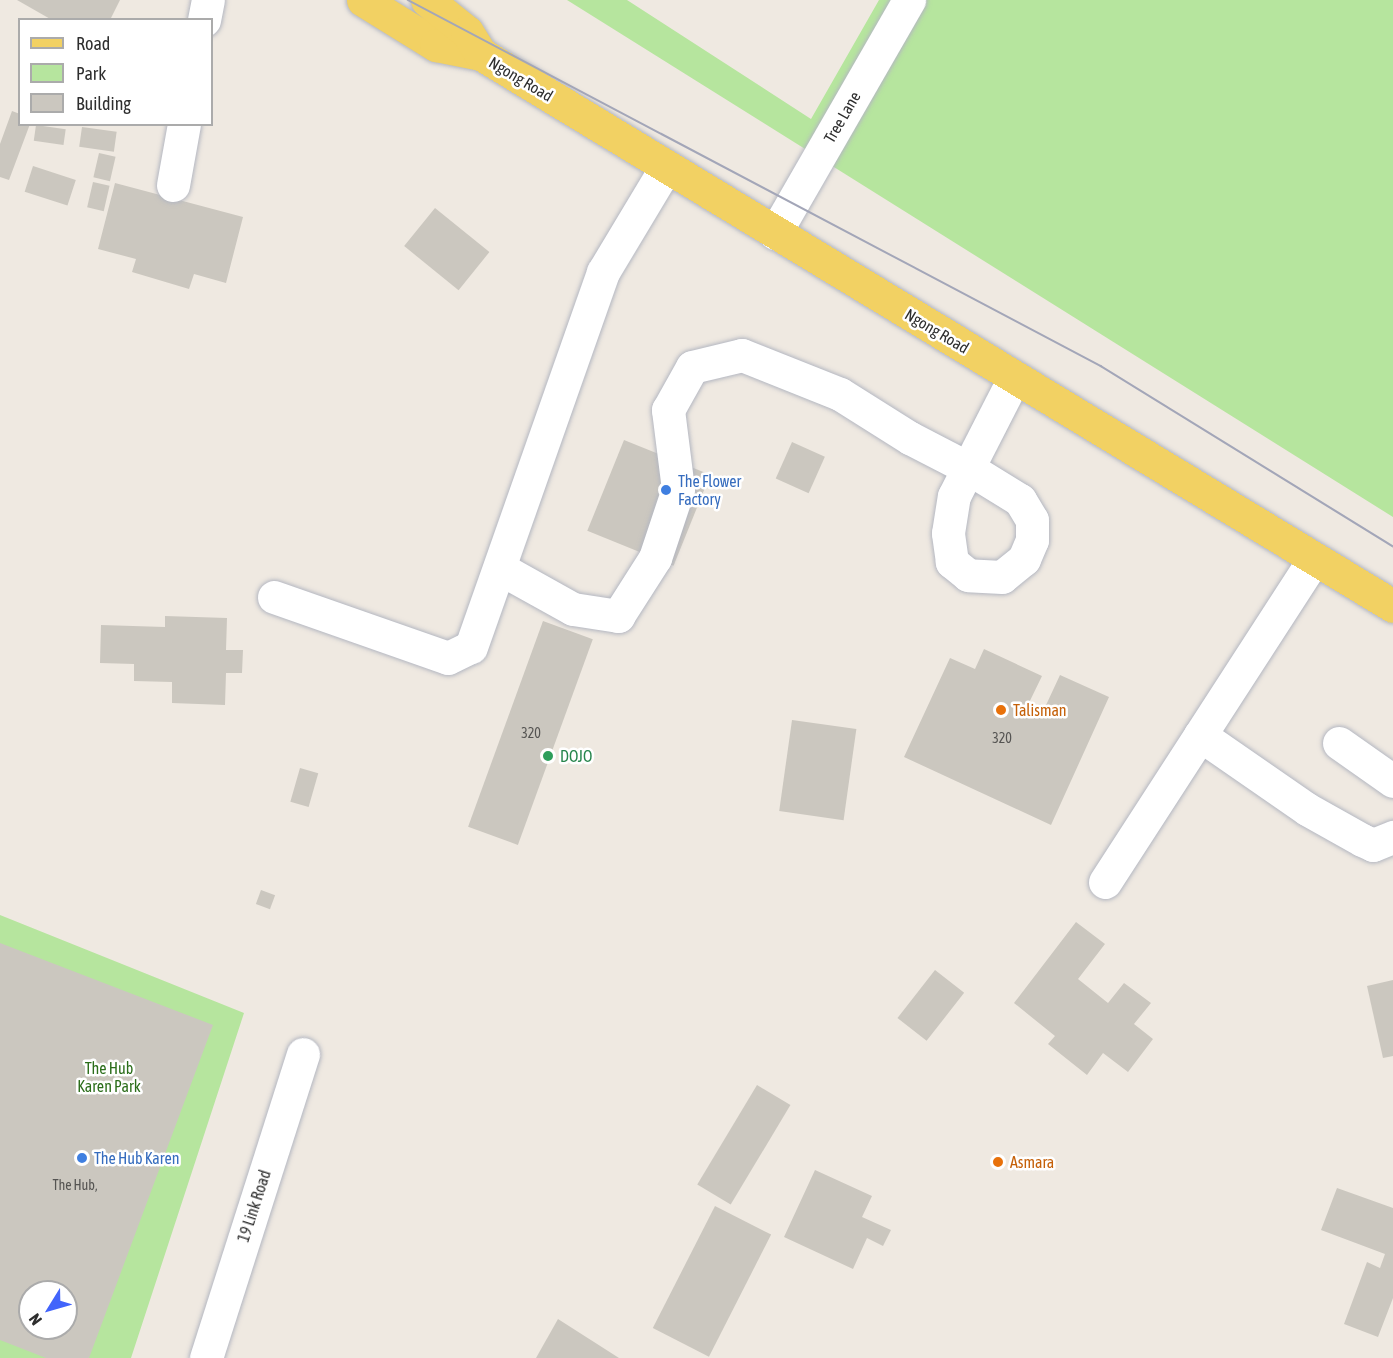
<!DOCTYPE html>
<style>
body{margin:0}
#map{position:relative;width:1393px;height:1358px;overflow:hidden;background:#efe9e1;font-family:"Asap Condensed",sans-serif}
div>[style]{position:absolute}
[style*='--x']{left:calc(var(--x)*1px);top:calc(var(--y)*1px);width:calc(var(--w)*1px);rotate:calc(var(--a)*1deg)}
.green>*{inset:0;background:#b6e59e}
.building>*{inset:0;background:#cbc7bf;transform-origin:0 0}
.roads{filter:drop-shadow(0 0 2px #b4b7c1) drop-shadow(0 0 2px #b4b7c1)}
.minor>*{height:33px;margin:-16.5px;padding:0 16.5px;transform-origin:16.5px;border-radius:16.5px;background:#fff}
.major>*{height:33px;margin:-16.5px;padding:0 16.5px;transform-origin:16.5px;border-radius:16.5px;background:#f2d163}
.tram>*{height:1.5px;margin:-0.75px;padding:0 0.75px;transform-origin:0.75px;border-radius:0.75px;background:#a3a6b8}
.dots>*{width:16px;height:16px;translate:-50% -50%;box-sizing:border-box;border:3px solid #fff;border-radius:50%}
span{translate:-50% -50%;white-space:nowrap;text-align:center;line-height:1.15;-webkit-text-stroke:5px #fff;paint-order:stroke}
.number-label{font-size:14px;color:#555452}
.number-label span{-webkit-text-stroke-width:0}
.street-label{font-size:16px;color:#2e2e2e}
.shop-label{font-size:16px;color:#366cbe}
.left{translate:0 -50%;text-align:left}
.food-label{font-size:16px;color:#c56008}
.leisure-label{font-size:16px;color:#27864d}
.park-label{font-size:16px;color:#2c6e1b}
.legend{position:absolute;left:18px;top:18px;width:195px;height:108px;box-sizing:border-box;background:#fff;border:2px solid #ababab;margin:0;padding:8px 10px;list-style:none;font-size:18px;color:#2e2e2e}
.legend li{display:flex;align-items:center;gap:12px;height:30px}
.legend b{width:30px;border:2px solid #ababab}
.north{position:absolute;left:18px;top:1280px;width:60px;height:60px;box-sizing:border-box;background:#fff;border:2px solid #ababab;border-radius:50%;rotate:233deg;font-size:16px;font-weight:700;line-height:24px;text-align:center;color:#2e2e2e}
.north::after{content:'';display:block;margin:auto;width:21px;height:27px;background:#4264fb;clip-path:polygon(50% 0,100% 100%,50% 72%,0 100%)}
</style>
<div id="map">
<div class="green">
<i style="clip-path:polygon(567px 0,627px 0,811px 119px,879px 0,1393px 0,1393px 517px)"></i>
<i style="clip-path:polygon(evenodd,0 915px,244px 1013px,131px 1358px,0 1358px,0 915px,30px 1292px,66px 1292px,66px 1328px,30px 1328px,30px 1292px)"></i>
</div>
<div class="building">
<i style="clip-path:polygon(17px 0,120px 0,110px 20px,52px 20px)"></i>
<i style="clip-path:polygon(12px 111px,20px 114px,20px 124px,30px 124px,9px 180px,0 177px,0 144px)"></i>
<i style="left:36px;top:125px;width:30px;height:16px;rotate:8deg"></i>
<i style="left:82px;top:127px;width:35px;height:20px;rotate:8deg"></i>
<i style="left:99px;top:153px;width:17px;height:25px;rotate:13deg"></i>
<i style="left:33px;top:166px;width:45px;height:27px;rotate:18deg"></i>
<i style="left:93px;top:182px;width:17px;height:26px;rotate:13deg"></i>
<i style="clip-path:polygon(115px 183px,243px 217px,226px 283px,194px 274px,189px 289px,132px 272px,136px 259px,98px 249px)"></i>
<i style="left:435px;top:208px;width:70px;height:49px;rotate:39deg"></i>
<i style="left:624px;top:440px;width:93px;height:98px;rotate:22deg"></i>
<i style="left:792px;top:442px;width:36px;height:40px;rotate:24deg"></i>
<i style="clip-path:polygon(165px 616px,227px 618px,226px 650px,243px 650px,242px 673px,226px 673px,225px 705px,172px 703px,172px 682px,134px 681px,134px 664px,100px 663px,101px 625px,165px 627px)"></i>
<i style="left:543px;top:621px;width:53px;height:219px;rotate:20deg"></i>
<i style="clip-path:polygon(984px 649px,1042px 676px,1025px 711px,1040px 718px,1060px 675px,1109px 697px,1051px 825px,904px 757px,950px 658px,975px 669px)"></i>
<i style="left:792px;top:720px;width:65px;height:92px;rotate:8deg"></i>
<i style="left:300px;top:768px;width:19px;height:35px;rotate:16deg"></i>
<i style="left:261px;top:890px;width:15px;height:15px;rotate:20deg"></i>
<i style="clip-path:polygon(1076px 922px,1105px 944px,1078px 979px,1108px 1003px,1124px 983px,1151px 1003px,1134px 1024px,1153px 1039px,1128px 1072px,1103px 1053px,1087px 1075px,1048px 1044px,1055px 1036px,1014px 1003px)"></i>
<i style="clip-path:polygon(evenodd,0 943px,213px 1025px,89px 1358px,46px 1358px,0 1340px,0 943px,30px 1292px,66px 1292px,66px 1328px,30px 1328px,30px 1292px)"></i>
<i style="left:935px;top:970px;width:37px;height:61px;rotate:38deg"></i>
<i style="clip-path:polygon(1393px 980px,1393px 1056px,1383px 1058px,1367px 986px)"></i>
<i style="left:757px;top:1085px;width:39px;height:116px;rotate:31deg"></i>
<i style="clip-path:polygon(815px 1170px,872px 1196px,862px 1217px,891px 1230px,883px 1246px,867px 1238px,853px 1269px,784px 1237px)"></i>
<i style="clip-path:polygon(1337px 1188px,1393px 1208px,1393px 1298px,1378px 1337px,1344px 1324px,1367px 1262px,1380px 1268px,1385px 1254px,1321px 1230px)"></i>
<i style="left:715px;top:1206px;width:63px;height:137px;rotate:27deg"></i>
<i style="clip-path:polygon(558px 1319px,619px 1358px,536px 1358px)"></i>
</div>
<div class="roads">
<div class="minor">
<i style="--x:204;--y:20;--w:20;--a:-79"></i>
<i style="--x:173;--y:185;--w:62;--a:-79.8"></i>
<i style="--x:775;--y:233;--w:269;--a:-60.1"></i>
<i style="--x:501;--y:569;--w:82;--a:29.1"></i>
<i style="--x:573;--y:609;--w:46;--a:8.8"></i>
<i style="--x:618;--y:616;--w:69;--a:-57.5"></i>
<i style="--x:655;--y:558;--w:73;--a:-71.6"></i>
<i style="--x:678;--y:489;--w:80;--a:-97.2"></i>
<i style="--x:668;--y:410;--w:49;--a:-60.8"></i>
<i style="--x:692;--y:367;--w:51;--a:-13.5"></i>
<i style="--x:742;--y:355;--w:105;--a:21.7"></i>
<i style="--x:840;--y:394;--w:83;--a:32.2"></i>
<i style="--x:910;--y:438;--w:65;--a:27.3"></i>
<i style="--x:968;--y:468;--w:61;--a:31.6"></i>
<i style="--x:1020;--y:500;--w:23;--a:59"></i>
<i style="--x:1032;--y:520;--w:20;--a:90"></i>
<i style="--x:1032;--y:540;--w:21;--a:113"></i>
<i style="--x:1024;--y:559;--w:28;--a:141"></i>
<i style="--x:1002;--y:577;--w:34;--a:-177"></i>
<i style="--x:968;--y:575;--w:21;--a:-141"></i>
<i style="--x:952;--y:562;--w:29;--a:-98"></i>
<i style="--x:948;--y:533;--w:37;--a:-81"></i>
<i style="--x:954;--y:496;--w:31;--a:-63"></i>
<i style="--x:968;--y:468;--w:101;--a:-62.9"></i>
<i style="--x:274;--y:597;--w:184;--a:19.3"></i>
<i style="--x:448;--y:658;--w:25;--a:-26"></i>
<i style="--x:471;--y:647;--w:398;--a:-70.6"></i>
<i style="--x:603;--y:272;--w:122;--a:-59"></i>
<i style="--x:1200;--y:735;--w:130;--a:34.7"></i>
<i style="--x:1307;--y:809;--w:63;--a:29.4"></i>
<i style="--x:1362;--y:840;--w:12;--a:24"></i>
<i style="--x:1373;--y:845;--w:22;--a:-22"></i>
<i style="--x:1339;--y:743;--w:66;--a:35.1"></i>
<i style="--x:1105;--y:882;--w:385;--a:-57.1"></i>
<i style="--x:206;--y:1358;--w:319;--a:-72.3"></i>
</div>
<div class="major">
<i style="--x:363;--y:0;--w:86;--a:31.7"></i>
<i style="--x:436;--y:45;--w:46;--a:11.3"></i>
<i style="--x:481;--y:54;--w:1066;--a:31.18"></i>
<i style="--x:427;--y:0;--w:51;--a:38.7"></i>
<i style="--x:467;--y:32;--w:26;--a:58"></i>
</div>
</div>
<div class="tram">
<i style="--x:408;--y:0;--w:784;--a:27.84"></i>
<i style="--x:1101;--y:366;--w:343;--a:31.7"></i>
</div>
<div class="dots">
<i style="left:666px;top:490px;background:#3f7fe0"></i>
<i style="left:1001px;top:710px;background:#e8710a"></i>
<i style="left:548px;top:756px;background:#2e9e5b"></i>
<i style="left:82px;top:1158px;background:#3f7fe0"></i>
<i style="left:998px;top:1162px;background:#e8710a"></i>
</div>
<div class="number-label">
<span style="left:531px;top:733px">320</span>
<span style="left:1002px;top:738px">320</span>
<span style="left:75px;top:1185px">The Hub,</span>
</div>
<div class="street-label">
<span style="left:521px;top:79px;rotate:31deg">Ngong Road</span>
<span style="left:842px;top:117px;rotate:-60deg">Tree Lane</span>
<span style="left:937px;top:331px;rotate:31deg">Ngong Road</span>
<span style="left:254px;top:1206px;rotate:-72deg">19 Link Road</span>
</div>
<div class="shop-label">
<span class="left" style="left:678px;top:490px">The Flower<br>Factory</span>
<span class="left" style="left:94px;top:1158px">The Hub Karen</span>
</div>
<div class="food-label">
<span class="left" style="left:1013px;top:710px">Talisman</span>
<span class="left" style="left:1010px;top:1162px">Asmara</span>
</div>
<div class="leisure-label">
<span class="left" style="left:560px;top:756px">DOJO</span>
</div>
<div class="park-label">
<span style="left:109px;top:1077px">The Hub<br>Karen Park</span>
</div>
<ul class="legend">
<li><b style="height:8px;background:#f2d163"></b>Road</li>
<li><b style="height:16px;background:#b6e59e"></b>Park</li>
<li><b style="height:16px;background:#cbc7bf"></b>Building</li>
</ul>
<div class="north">N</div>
</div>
